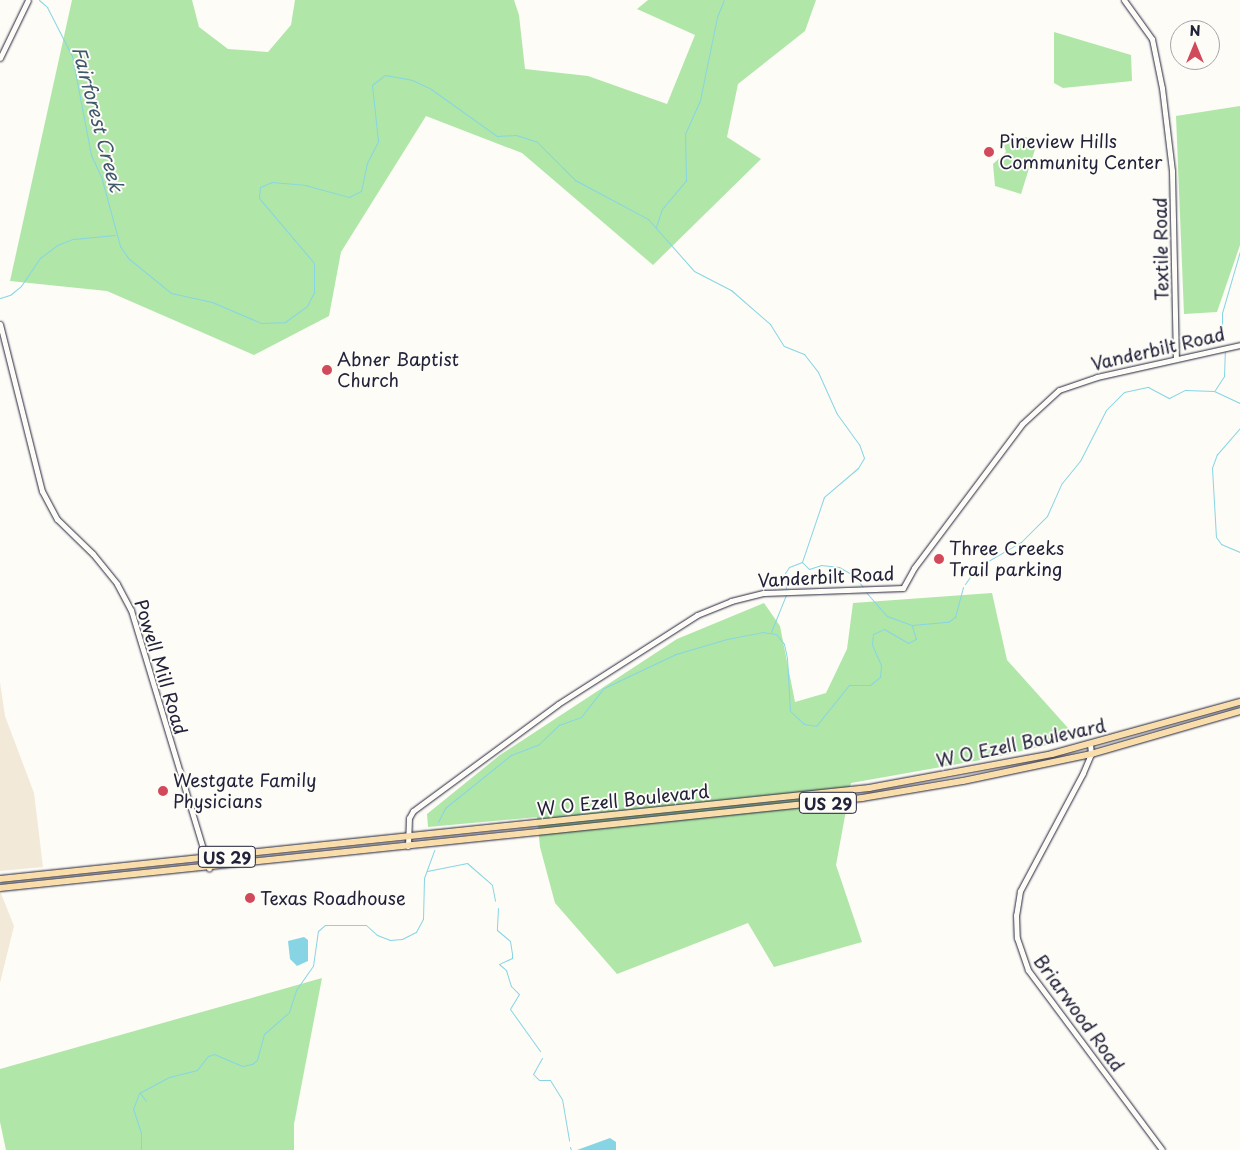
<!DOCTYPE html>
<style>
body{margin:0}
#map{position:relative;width:1240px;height:1150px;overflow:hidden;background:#fdfcf7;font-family:"Playpen Sans",sans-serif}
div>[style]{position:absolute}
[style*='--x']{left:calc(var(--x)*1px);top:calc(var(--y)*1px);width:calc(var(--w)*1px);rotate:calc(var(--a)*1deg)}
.built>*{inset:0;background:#f2e9d8}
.green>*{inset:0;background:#b0e6a8}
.water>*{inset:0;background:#87d5e4}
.stream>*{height:1px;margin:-0.5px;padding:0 0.5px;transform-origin:0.5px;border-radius:0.5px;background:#87d5e4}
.roads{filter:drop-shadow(0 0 1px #22223b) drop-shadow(0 0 1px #22223b)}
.tertiary>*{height:5px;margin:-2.5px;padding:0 2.5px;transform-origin:2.5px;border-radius:2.5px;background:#fdfcf7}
.primary>*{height:6px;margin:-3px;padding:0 3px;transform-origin:3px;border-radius:3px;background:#f9deab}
.dots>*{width:14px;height:14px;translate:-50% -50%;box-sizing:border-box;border:2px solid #fdfcf7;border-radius:50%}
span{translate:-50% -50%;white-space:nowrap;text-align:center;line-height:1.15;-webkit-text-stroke:4px #fdfcf7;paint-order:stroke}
.shield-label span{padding:1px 4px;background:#fdfcf7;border:1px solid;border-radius:4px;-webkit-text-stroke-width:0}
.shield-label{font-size:16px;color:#22223b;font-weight:700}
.poi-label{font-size:18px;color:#22223b}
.left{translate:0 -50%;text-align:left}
.street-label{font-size:18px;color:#22223b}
.water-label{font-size:19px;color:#40586e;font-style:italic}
.north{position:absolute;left:1170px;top:20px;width:50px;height:50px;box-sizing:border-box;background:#fdfcf7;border:1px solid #a5a5ac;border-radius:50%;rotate:0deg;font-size:14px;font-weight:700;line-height:20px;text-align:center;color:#22223b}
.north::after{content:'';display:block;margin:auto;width:18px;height:22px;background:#d1495b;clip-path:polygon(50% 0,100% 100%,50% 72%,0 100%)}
</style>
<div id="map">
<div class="built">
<i style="clip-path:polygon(0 682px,5px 716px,34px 793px,43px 867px,0 871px)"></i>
<i style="clip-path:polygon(0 891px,14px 926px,0 983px)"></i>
</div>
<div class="green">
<i style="clip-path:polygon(72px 0,192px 0,199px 27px,228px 49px,268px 52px,291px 25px,295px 0,514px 0,519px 15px,525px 69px,588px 76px,667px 104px,695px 35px,637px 9px,648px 0,816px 0,805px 31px,738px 84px,727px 137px,761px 159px,653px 265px,522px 153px,426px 116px,341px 252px,329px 316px,254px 355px,107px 291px,10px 281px)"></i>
<i style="clip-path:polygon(1054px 32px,1131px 55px,1132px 81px,1063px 88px,1054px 83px)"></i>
<i style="clip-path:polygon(1240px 106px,1240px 245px,1217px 312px,1184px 314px,1176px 116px)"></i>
<i style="clip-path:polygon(1026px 137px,1037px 143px,1021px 194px,995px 186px,993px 164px,1006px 152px,1004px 145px)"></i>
<i style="clip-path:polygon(992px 593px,1007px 660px,1077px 738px,992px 758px,851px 783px,836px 865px,862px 942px,774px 967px,748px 923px,617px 974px,555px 903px,540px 847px,537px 817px,428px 827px,427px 814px,500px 755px,677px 639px,764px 603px,780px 626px,795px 702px,826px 693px,847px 649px,853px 603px)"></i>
<i style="clip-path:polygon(322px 978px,294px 1124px,294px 1150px,6px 1150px,0 1122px,0 1069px)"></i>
</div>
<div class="water">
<i style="clip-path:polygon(304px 937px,308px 940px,308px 961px,297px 966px,290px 959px,288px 941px)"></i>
<i style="clip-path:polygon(610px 1138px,616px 1142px,616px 1150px,577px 1150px)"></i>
</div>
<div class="stream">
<i style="--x:39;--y:0;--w:11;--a:41"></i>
<i style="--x:47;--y:7;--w:55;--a:63"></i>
<i style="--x:72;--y:56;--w:101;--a:79.1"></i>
<i style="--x:91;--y:155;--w:23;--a:65"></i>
<i style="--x:101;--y:176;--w:73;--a:74.8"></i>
<i style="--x:120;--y:246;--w:14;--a:56"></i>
<i style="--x:128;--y:258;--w:55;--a:39.1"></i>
<i style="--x:171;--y:293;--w:42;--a:12.4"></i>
<i style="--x:212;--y:302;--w:53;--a:23.2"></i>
<i style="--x:261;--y:323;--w:24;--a:-2"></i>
<i style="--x:285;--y:322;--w:27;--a:-36"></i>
<i style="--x:307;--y:306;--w:16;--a:-63"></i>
<i style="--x:314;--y:292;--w:29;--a:-90"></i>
<i style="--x:314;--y:263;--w:85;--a:-130.2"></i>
<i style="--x:259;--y:198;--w:11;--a:-85"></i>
<i style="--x:260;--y:187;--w:13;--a:-23"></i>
<i style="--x:272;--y:182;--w:33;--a:5"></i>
<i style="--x:305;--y:185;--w:46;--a:15.3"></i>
<i style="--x:349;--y:197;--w:13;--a:-27"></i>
<i style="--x:361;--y:191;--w:29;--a:-78"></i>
<i style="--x:367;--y:163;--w:25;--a:-63"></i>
<i style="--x:378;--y:141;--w:56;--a:-96.1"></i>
<i style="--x:372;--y:85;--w:16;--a:-38"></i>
<i style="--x:385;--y:75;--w:27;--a:10"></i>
<i style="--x:412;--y:80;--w:21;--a:25"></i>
<i style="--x:431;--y:89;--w:81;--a:35.5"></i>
<i style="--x:497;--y:136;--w:19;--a:-3"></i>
<i style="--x:516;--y:135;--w:22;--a:18"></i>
<i style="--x:537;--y:142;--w:54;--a:45"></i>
<i style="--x:575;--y:180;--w:83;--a:28.1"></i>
<i style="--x:648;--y:219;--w:69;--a:48.5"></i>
<i style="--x:694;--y:271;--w:42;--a:27.2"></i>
<i style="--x:731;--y:290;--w:52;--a:41.1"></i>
<i style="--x:770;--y:324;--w:26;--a:58"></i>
<i style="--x:784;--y:346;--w:22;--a:22"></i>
<i style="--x:804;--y:354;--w:23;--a:52"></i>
<i style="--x:818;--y:372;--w:46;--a:65.7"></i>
<i style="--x:837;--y:414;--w:37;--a:54"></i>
<i style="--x:859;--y:444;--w:15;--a:70"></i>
<i style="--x:864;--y:458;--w:12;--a:121"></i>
<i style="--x:858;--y:468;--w:45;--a:139.5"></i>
<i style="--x:824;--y:497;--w:69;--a:108.7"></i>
<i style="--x:802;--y:562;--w:10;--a:45"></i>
<i style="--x:809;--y:569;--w:13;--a:-18"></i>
<i style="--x:821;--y:565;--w:18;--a:6"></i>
<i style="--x:839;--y:567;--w:16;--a:30"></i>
<i style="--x:853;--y:575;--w:16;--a:50"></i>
<i style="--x:656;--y:227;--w:19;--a:-72"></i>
<i style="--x:662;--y:209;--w:38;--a:-50"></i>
<i style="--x:686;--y:180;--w:46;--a:-91.2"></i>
<i style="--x:685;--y:134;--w:37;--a:-66"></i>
<i style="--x:700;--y:100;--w:85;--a:-78.4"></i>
<i style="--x:717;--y:17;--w:18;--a:-68"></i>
<i style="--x:0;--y:298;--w:10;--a:-17"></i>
<i style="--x:10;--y:295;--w:14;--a:-39"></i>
<i style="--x:21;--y:286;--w:34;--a:-56"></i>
<i style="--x:40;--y:258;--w:21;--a:-37"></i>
<i style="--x:57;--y:245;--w:17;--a:-21"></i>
<i style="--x:73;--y:239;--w:42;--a:-5.4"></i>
<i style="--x:1222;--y:341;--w:28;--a:-90"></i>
<i style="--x:1222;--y:313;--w:65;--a:-73.8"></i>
<i style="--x:1215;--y:390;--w:17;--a:-57"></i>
<i style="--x:1224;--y:376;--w:24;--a:-88"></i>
<i style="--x:1240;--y:428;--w:35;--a:131"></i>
<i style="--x:1217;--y:454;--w:15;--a:110"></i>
<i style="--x:1212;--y:468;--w:69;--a:86.7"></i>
<i style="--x:1216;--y:537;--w:9;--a:54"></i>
<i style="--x:1221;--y:544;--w:21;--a:23"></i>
<i style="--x:965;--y:584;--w:19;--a:-55"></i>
<i style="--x:976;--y:568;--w:52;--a:-30"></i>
<i style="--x:1021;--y:542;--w:37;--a:-45"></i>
<i style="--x:1047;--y:516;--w:36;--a:-66"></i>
<i style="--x:1062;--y:483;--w:28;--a:-51"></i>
<i style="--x:1080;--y:461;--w:57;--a:-63"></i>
<i style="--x:1106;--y:410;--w:25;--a:-45"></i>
<i style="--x:1124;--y:392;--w:25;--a:-12"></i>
<i style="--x:1148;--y:387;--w:24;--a:28"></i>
<i style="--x:1169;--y:398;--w:18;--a:-27"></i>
<i style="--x:1185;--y:390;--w:29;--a:2"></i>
<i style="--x:1214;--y:391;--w:29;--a:25"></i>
<i style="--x:786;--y:588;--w:15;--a:-94"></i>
<i style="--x:785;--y:573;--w:7;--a:-56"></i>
<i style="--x:789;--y:567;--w:14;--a:-21"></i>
<i style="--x:865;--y:591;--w:33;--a:49"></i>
<i style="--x:887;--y:616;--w:27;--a:20"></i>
<i style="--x:912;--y:625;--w:36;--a:-5"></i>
<i style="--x:948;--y:622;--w:9;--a:-36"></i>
<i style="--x:955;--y:617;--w:31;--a:-75"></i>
<i style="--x:771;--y:632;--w:40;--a:-68"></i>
<i style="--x:438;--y:822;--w:16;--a:-63"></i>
<i style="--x:445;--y:808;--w:85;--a:-38.8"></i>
<i style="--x:511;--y:755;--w:30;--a:-21"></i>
<i style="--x:539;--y:744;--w:28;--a:-44"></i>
<i style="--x:559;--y:725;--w:23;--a:-20"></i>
<i style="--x:581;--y:717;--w:37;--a:-52"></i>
<i style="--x:604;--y:688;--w:80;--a:-25.3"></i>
<i style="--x:676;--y:654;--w:53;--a:-16.4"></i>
<i style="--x:727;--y:639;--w:36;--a:-11"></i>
<i style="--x:762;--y:632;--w:14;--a:8"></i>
<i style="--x:776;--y:634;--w:13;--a:51"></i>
<i style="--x:784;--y:644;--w:14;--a:78"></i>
<i style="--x:787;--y:658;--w:53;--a:86.8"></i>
<i style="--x:790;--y:711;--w:19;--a:43"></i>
<i style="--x:804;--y:724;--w:12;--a:9"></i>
<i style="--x:816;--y:726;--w:53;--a:-51.2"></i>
<i style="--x:849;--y:685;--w:21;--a:0"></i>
<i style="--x:870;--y:685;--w:13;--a:-39"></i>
<i style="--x:880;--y:677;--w:12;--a:-85"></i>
<i style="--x:881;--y:665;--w:22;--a:-114"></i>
<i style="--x:872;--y:645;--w:11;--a:-85"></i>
<i style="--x:873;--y:634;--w:12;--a:-24"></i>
<i style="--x:884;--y:629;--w:28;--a:30"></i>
<i style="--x:908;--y:643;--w:9;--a:-27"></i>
<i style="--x:916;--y:639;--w:14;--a:-107"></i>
<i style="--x:427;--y:871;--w:41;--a:-11.3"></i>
<i style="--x:467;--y:863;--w:33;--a:41"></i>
<i style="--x:492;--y:885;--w:16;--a:79"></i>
<i style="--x:498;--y:908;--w:22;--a:93"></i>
<i style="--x:497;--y:930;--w:17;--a:40"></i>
<i style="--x:510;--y:941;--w:12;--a:81"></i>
<i style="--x:512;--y:953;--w:5;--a:90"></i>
<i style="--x:512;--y:958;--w:14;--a:155"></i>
<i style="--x:499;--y:964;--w:9;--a:41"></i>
<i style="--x:506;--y:970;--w:17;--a:73"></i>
<i style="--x:511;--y:986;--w:11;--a:45"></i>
<i style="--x:519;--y:994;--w:17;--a:121"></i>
<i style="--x:510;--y:1009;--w:52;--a:54.5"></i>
<i style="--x:542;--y:1058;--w:18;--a:119"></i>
<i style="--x:533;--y:1074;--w:8;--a:45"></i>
<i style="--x:539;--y:1080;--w:11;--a:0"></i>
<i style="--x:550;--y:1080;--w:22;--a:58"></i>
<i style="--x:562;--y:1099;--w:42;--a:80.3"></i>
<i style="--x:140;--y:1093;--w:10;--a:53"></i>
<i style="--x:570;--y:1147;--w:3;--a:72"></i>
<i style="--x:141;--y:1150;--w:17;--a:-90"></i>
<i style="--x:141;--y:1133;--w:25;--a:-108"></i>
<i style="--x:133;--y:1109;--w:17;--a:-69"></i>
<i style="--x:139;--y:1093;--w:34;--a:-28"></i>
<i style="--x:169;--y:1077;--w:29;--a:-14"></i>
<i style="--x:197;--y:1070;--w:18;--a:-52"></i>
<i style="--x:208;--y:1056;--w:6;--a:-18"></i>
<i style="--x:214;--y:1054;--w:30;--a:23"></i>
<i style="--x:242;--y:1066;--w:10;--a:-11"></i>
<i style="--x:252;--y:1064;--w:6;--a:-39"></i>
<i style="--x:257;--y:1060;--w:27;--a:-75"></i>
<i style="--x:264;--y:1034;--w:33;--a:-41"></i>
<i style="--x:289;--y:1012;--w:23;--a:-72"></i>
<i style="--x:296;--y:990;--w:29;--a:-55"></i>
<i style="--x:313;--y:966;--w:35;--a:-82"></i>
<i style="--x:318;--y:931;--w:9;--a:-41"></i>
<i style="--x:325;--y:925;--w:41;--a:0"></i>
<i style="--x:366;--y:925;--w:15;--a:42"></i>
<i style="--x:377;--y:935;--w:14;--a:21"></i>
<i style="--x:390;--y:940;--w:12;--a:-5"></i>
<i style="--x:402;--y:939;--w:16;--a:-27"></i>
<i style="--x:416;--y:932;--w:15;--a:-62"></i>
<i style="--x:423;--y:919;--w:41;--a:-88.6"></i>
<i style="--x:424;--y:878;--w:30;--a:-70"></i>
</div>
<div class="roads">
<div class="tertiary">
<i style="--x:1124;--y:0;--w:48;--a:54.3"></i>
<i style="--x:1152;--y:39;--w:50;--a:78.5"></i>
<i style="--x:1162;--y:88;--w:84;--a:83.1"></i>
<i style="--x:1172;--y:171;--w:187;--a:88.8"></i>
<i style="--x:0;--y:58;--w:64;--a:-64.2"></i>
<i style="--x:0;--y:324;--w:172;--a:75.9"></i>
<i style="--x:42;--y:491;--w:32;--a:62"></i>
<i style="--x:57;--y:519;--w:50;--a:44.2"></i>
<i style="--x:93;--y:554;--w:38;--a:51"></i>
<i style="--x:117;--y:584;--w:30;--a:62"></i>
<i style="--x:131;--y:610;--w:270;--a:73.2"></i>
<i style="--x:1090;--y:744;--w:10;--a:84"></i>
<i style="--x:1091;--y:754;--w:21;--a:113"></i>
<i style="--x:1083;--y:773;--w:134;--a:118.1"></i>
<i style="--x:1020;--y:891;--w:24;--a:99"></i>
<i style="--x:1016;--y:915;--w:23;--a:88"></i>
<i style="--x:1017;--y:938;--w:34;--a:71"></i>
<i style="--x:1028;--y:970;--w:224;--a:53.3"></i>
<i style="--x:408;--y:846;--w:28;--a:-88"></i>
<i style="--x:409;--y:818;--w:8;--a:-60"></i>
<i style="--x:413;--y:811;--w:180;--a:-36.4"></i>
<i style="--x:558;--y:704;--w:165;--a:-32.6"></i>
<i style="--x:697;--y:615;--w:37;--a:-22"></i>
<i style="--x:731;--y:601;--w:34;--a:-14"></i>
<i style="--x:764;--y:593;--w:139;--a:-2.1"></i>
<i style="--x:903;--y:588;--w:23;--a:-61"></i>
<i style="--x:914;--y:568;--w:180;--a:-53.1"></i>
<i style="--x:1022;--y:424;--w:50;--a:-42.6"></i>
<i style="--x:1059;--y:390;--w:40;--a:-18.9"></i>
<i style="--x:1097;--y:377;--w:147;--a:-12.6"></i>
</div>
<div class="primary">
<i style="--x:0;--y:879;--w:874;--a:-5.98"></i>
<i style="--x:869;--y:788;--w:186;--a:-10.5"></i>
<i style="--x:1052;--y:754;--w:195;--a:-15.5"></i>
<i style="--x:0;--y:888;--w:867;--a:-5.96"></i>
<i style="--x:862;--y:798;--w:102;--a:-9.6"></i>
<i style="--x:963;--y:781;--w:131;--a:-11.9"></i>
<i style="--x:1091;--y:754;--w:155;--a:-16.1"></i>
</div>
</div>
<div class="dots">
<i style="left:989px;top:152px;background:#d1495b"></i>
<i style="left:327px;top:370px;background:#d1495b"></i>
<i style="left:939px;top:559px;background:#d1495b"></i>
<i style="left:163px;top:791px;background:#d1495b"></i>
<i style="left:250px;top:898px;background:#d1495b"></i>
</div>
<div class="shield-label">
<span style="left:828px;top:803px">US 29</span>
<span style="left:227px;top:857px">US 29</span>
</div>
<div class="poi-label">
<span class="left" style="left:999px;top:152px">Pineview Hills<br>Community Center</span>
<span class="left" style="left:337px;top:370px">Abner Baptist<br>Church</span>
<span class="left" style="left:949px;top:559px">Three Creeks<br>Trail parking</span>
<span class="left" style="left:173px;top:791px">Westgate Family<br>Physicians</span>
<span class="left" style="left:260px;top:898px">Texas Roadhouse</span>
</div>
<div class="street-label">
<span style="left:1161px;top:249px;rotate:-91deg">Textile Road</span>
<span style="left:1158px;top:349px;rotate:-13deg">Vanderbilt Road</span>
<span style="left:826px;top:577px;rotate:-3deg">Vanderbilt Road</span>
<span style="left:161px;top:667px;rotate:73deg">Powell Mill Road</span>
<span style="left:1021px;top:743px;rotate:-12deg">W O Ezell Boulevard</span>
<span style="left:623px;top:800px;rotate:-6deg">W O Ezell Boulevard</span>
<span style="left:1079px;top:1013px;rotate:54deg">Briarwood Road</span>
</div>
<div class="water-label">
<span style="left:98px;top:119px;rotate:75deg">Fairforest Creek</span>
</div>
<div class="north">N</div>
</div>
